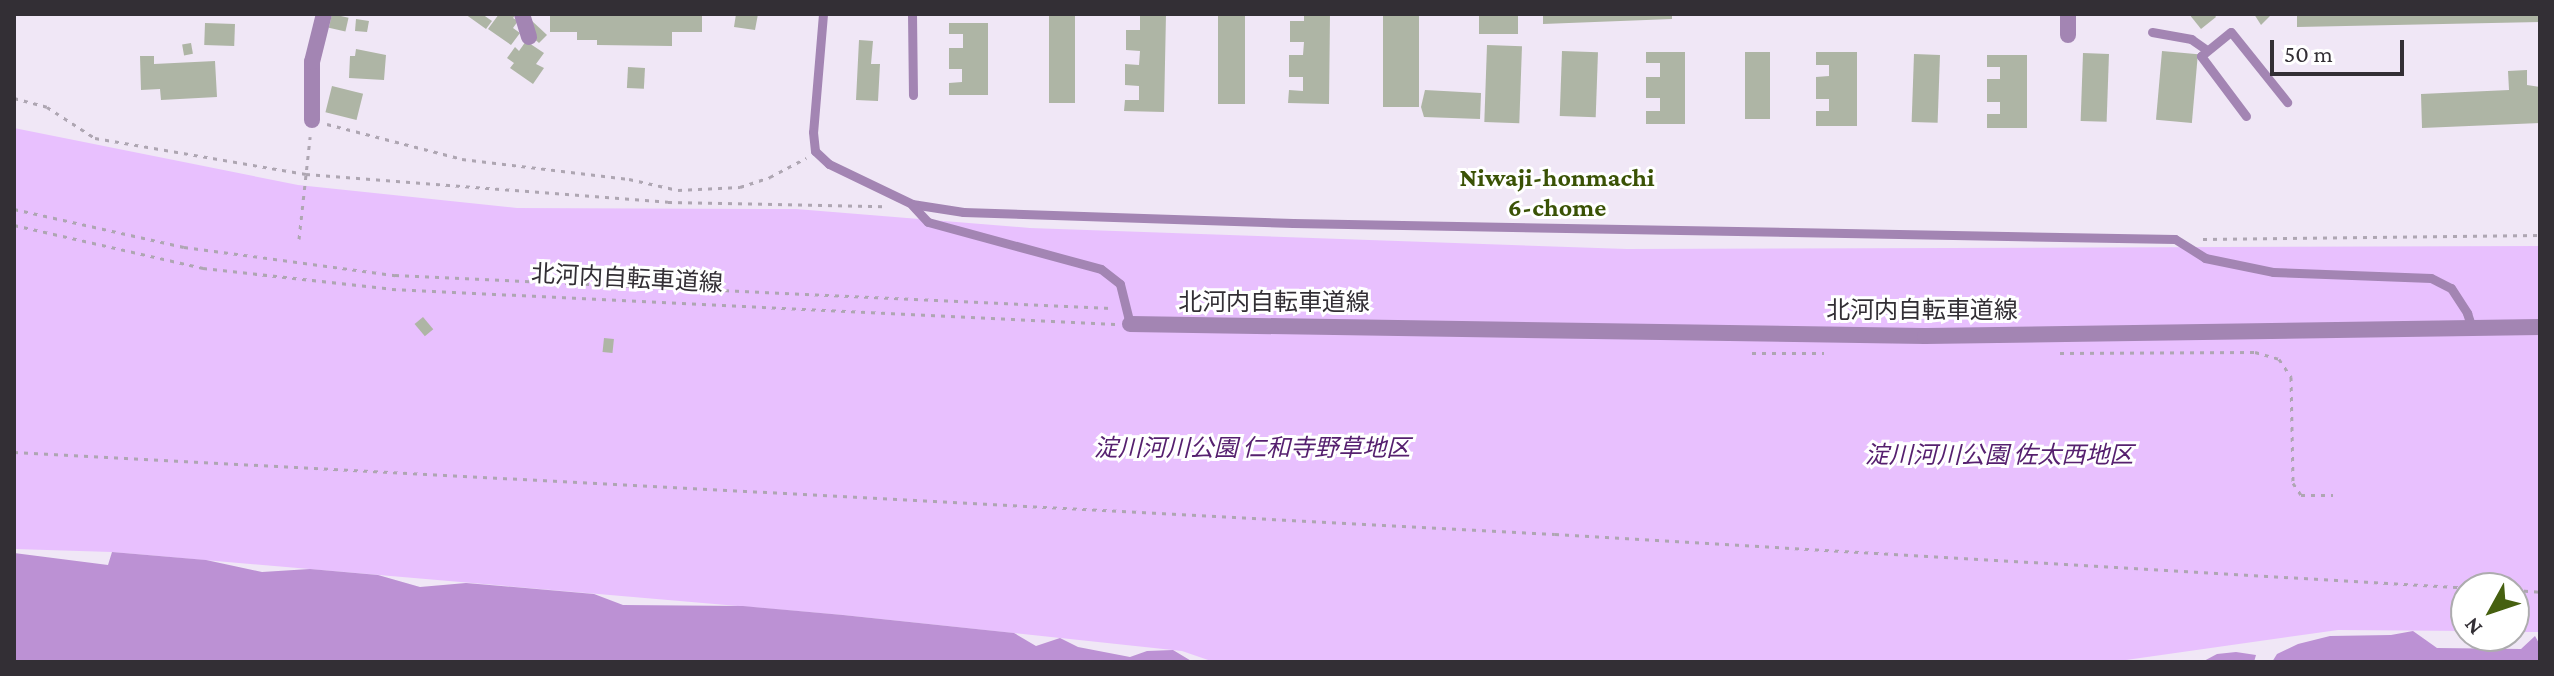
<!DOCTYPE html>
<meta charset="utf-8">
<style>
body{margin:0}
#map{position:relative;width:2554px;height:676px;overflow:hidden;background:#f0e7f6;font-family:"Crimson Pro","Noto Sans JP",serif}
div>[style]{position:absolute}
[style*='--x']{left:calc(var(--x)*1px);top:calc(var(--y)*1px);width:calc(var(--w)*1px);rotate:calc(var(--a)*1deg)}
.green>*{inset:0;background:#e8c0fe}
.water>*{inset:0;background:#bc91d4}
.building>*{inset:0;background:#aeb5a5;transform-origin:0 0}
.path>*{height:3px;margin-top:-1.5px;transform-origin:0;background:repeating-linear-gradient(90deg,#aea6b2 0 4px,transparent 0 10px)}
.service>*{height:9px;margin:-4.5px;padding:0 4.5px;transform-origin:4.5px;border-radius:4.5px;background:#a385b3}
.minor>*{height:16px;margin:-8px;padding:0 8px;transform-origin:8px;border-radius:8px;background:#a385b3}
span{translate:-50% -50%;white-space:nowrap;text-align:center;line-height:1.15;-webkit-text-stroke:6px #fff;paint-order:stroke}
.street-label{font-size:24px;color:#332f35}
.park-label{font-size:24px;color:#56206f;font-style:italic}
.neighbourhood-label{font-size:26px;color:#3a5205;font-weight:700}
.frame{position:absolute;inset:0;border:16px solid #332f35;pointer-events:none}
.north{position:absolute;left:2450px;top:572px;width:80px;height:80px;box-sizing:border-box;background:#fff;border:2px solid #adacae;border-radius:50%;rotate:230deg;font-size:22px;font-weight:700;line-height:32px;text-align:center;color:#332f35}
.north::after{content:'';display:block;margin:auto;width:28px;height:36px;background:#466010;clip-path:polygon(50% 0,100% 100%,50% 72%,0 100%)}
.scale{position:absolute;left:2270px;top:40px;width:134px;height:36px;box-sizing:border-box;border:4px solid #332f35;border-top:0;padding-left:10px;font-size:24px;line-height:28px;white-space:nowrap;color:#332f35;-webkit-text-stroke:6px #fff;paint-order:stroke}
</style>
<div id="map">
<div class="green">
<i style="clip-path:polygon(14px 128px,298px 185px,517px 208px,796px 209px,1030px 228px,1627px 249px,2540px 246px,2540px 632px,2514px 632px,2514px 588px,2466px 588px,2466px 631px,2338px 630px,2112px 662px,1214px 662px,1182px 651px,843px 615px,112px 552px,14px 549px)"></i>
</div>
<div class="water">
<i style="clip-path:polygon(112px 552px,206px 560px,262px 572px,310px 569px,378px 575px,420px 587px,466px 583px,594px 594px,623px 605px,743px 606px,843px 615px,1014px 633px,1036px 646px,1060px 638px,1078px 647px,1130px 657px,1147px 651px,1173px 650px,1193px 662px,14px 662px,14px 553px,108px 565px)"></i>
<i style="clip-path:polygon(2413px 631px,2437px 648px,2521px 649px,2535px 636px,2540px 645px,2540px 662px,2272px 662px,2277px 654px,2298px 644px,2330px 636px,2391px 635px)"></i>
<i style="clip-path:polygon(2236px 652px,2256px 655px,2254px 662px,2202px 662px,2217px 654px)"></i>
</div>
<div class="building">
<i style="left:332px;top:14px;width:17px;height:14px;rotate:13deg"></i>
<i style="clip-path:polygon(465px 14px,482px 14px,492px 21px,486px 29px)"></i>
<i style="clip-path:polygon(499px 14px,516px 14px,513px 18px,518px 21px,513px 28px,520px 33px,511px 45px,488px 29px)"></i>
<i style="clip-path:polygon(550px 14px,702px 14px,702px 32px,672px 32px,672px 46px,597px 45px,597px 40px,577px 40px,577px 32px,550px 32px)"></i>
<i style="clip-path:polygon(736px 14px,758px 14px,755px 30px,734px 27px)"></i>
<i style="left:1049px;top:14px;width:26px;height:89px"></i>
<i style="clip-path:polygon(1140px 14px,1166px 14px,1164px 112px,1124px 111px,1125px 100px,1139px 100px,1139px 86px,1125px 85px,1125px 64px,1139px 65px,1140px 51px,1126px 50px,1126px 30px,1140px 30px)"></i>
<i style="left:1218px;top:14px;width:27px;height:90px"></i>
<i style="clip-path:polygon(1304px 14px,1330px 14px,1329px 104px,1288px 103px,1289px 90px,1303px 91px,1303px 77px,1289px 77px,1289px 55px,1303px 55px,1304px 42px,1290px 42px,1290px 21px,1304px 21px)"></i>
<i style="left:1383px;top:14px;width:36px;height:93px"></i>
<i style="left:1479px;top:14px;width:39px;height:20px"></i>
<i style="clip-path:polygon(1543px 14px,1672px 14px,1672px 19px,1543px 24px)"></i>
<i style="clip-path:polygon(2189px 14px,2214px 14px,2216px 17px,2201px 29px)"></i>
<i style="clip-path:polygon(2254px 14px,2272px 14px,2261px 25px)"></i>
<i style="clip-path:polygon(2297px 14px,2540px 14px,2540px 22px,2297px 27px)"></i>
<i style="clip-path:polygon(356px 19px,369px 21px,367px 32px,355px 31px)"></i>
<i style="clip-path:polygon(531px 20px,547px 35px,539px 43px,531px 36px)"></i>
<i style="left:205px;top:23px;width:30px;height:22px;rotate:2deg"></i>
<i style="clip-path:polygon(949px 23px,988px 23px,988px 95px,949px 95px,949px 83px,962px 82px,962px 69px,949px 69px,949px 48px,963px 48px,963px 34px,949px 34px)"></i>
<i style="clip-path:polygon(859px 40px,873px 41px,871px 64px,880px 64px,878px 101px,856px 100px)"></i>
<i style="clip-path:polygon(526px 41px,544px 53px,536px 64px,544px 68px,533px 84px,510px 68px,514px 63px,507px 58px,515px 47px,519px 51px)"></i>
<i style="left:191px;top:43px;width:11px;height:9px;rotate:80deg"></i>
<i style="left:1487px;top:45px;width:35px;height:77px;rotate:2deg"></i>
<i style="clip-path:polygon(356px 49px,386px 55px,384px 80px,349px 78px,350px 56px,355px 56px)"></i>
<i style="left:1562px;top:51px;width:36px;height:65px;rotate:2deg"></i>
<i style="left:2162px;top:51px;width:36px;height:69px;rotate:5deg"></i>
<i style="clip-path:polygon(1646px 52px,1685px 52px,1685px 124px,1646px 124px,1646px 111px,1660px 111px,1660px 98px,1646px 98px,1646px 77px,1660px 77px,1660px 63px,1646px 63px)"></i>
<i style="left:1745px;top:52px;width:25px;height:67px"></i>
<i style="clip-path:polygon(1816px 52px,1857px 52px,1857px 126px,1816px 126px,1816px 111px,1829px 111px,1829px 99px,1816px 99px,1816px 77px,1829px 76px,1829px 65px,1816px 65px)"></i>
<i style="left:2083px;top:53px;width:26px;height:68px;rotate:2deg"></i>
<i style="left:1914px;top:54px;width:26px;height:68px;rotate:2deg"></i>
<i style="clip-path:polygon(1987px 55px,2027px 55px,2027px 128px,1987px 128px,1987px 114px,2000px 114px,2000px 102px,1987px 102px,1987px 79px,2000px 79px,2000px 67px,1987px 67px)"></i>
<i style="clip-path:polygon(140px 56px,154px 56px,154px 64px,215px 61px,217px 97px,161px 100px,160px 89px,141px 90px)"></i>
<i style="left:628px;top:67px;width:17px;height:21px;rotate:3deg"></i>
<i style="clip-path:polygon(2527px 70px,2527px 85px,2540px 87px,2540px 123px,2422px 128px,2421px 94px,2509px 90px,2508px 71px)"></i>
<i style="left:332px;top:86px;width:32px;height:27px;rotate:14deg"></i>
<i style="clip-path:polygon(1425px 90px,1481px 93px,1480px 119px,1424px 117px,1421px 107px)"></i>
<i style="left:423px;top:317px;width:16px;height:11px;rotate:50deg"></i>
<i style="left:604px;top:338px;width:10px;height:14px;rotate:6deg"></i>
</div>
<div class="path">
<i style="--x:14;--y:98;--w:34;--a:15"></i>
<i style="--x:47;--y:107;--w:57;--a:32.9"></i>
<i style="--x:95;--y:138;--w:214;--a:9.7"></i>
<i style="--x:306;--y:174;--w:363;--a:4.4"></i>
<i style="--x:668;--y:202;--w:216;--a:1.1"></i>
<i style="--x:327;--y:124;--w:139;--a:14.5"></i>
<i style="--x:462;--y:159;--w:168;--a:6.8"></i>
<i style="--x:629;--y:179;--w:50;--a:12.7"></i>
<i style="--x:678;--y:190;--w:62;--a:-2.8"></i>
<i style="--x:740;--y:187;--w:32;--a:-18"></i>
<i style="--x:770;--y:177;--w:41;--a:-27.8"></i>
<i style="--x:14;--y:209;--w:174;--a:12.6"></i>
<i style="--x:184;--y:247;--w:213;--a:7.6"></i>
<i style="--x:395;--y:275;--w:717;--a:2.64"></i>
<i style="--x:14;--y:225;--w:194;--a:12.8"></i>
<i style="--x:203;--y:268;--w:190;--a:6.3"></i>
<i style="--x:392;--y:289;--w:724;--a:2.77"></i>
<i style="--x:299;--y:239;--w:103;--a:-83.8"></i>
<i style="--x:2203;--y:239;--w:337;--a:-0.7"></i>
<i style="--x:1752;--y:353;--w:72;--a:0"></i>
<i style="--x:2060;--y:353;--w:195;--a:-0.3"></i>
<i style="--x:2255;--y:352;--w:25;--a:16"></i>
<i style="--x:2279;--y:359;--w:22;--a:56"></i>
<i style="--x:2291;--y:377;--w:106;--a:88.9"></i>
<i style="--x:2293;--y:483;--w:14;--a:56"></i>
<i style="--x:2301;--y:495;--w:32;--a:0"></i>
<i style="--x:14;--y:452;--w:1543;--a:3.05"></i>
<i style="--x:1555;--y:534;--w:919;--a:3.37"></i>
<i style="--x:2514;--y:590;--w:26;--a:4"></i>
</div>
<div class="service">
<i style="--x:823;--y:14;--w:118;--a:94.8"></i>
<i style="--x:813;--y:132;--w:19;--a:84"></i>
<i style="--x:815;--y:151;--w:19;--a:43"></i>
<i style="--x:829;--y:164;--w:92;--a:25.7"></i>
<i style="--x:912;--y:204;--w:52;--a:8.9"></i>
<i style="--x:963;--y:212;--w:330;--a:1.9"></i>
<i style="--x:1293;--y:223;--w:882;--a:1.04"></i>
<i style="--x:2175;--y:239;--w:36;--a:32"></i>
<i style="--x:2205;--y:258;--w:69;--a:11.6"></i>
<i style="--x:2273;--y:272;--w:158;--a:2.2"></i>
<i style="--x:2431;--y:278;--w:22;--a:27"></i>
<i style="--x:2451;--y:288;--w:30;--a:57"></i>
<i style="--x:2467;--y:313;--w:16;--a:72"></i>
<i style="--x:912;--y:14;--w:81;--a:89.3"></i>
<i style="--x:2152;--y:32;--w:40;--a:10"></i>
<i style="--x:2191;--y:39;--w:19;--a:35"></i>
<i style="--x:2246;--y:116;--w:75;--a:-126.9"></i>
<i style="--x:2201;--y:56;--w:38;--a:-39"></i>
<i style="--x:2231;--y:32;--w:90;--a:51.3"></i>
<i style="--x:912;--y:205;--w:23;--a:47"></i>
<i style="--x:928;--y:222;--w:179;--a:15.2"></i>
<i style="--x:1101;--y:269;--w:24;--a:38"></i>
<i style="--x:1120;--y:284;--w:41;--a:76"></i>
</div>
<div class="minor">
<i style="--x:522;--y:14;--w:24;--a:73"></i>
<i style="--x:2068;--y:14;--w:21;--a:90"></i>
<i style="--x:312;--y:120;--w:58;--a:-90"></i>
<i style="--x:312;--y:62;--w:49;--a:-76"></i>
<i style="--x:1130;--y:324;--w:795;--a:0.86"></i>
<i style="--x:1925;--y:336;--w:615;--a:-0.84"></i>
</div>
<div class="street-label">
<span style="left:627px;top:278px;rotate:3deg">北河内自転車道線</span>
<span style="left:1274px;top:302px">北河内自転車道線</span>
<span style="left:1922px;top:310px">北河内自転車道線</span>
</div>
<div class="park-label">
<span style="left:1252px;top:448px">淀川河川公園 仁和寺野草地区</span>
<span style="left:1999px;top:455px">淀川河川公園 佐太西地区</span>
</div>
<div class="neighbourhood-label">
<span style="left:1557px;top:193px">Niwaji-honmachi<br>6-chome</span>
</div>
<div class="frame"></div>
<div class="north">N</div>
<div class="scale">50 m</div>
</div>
